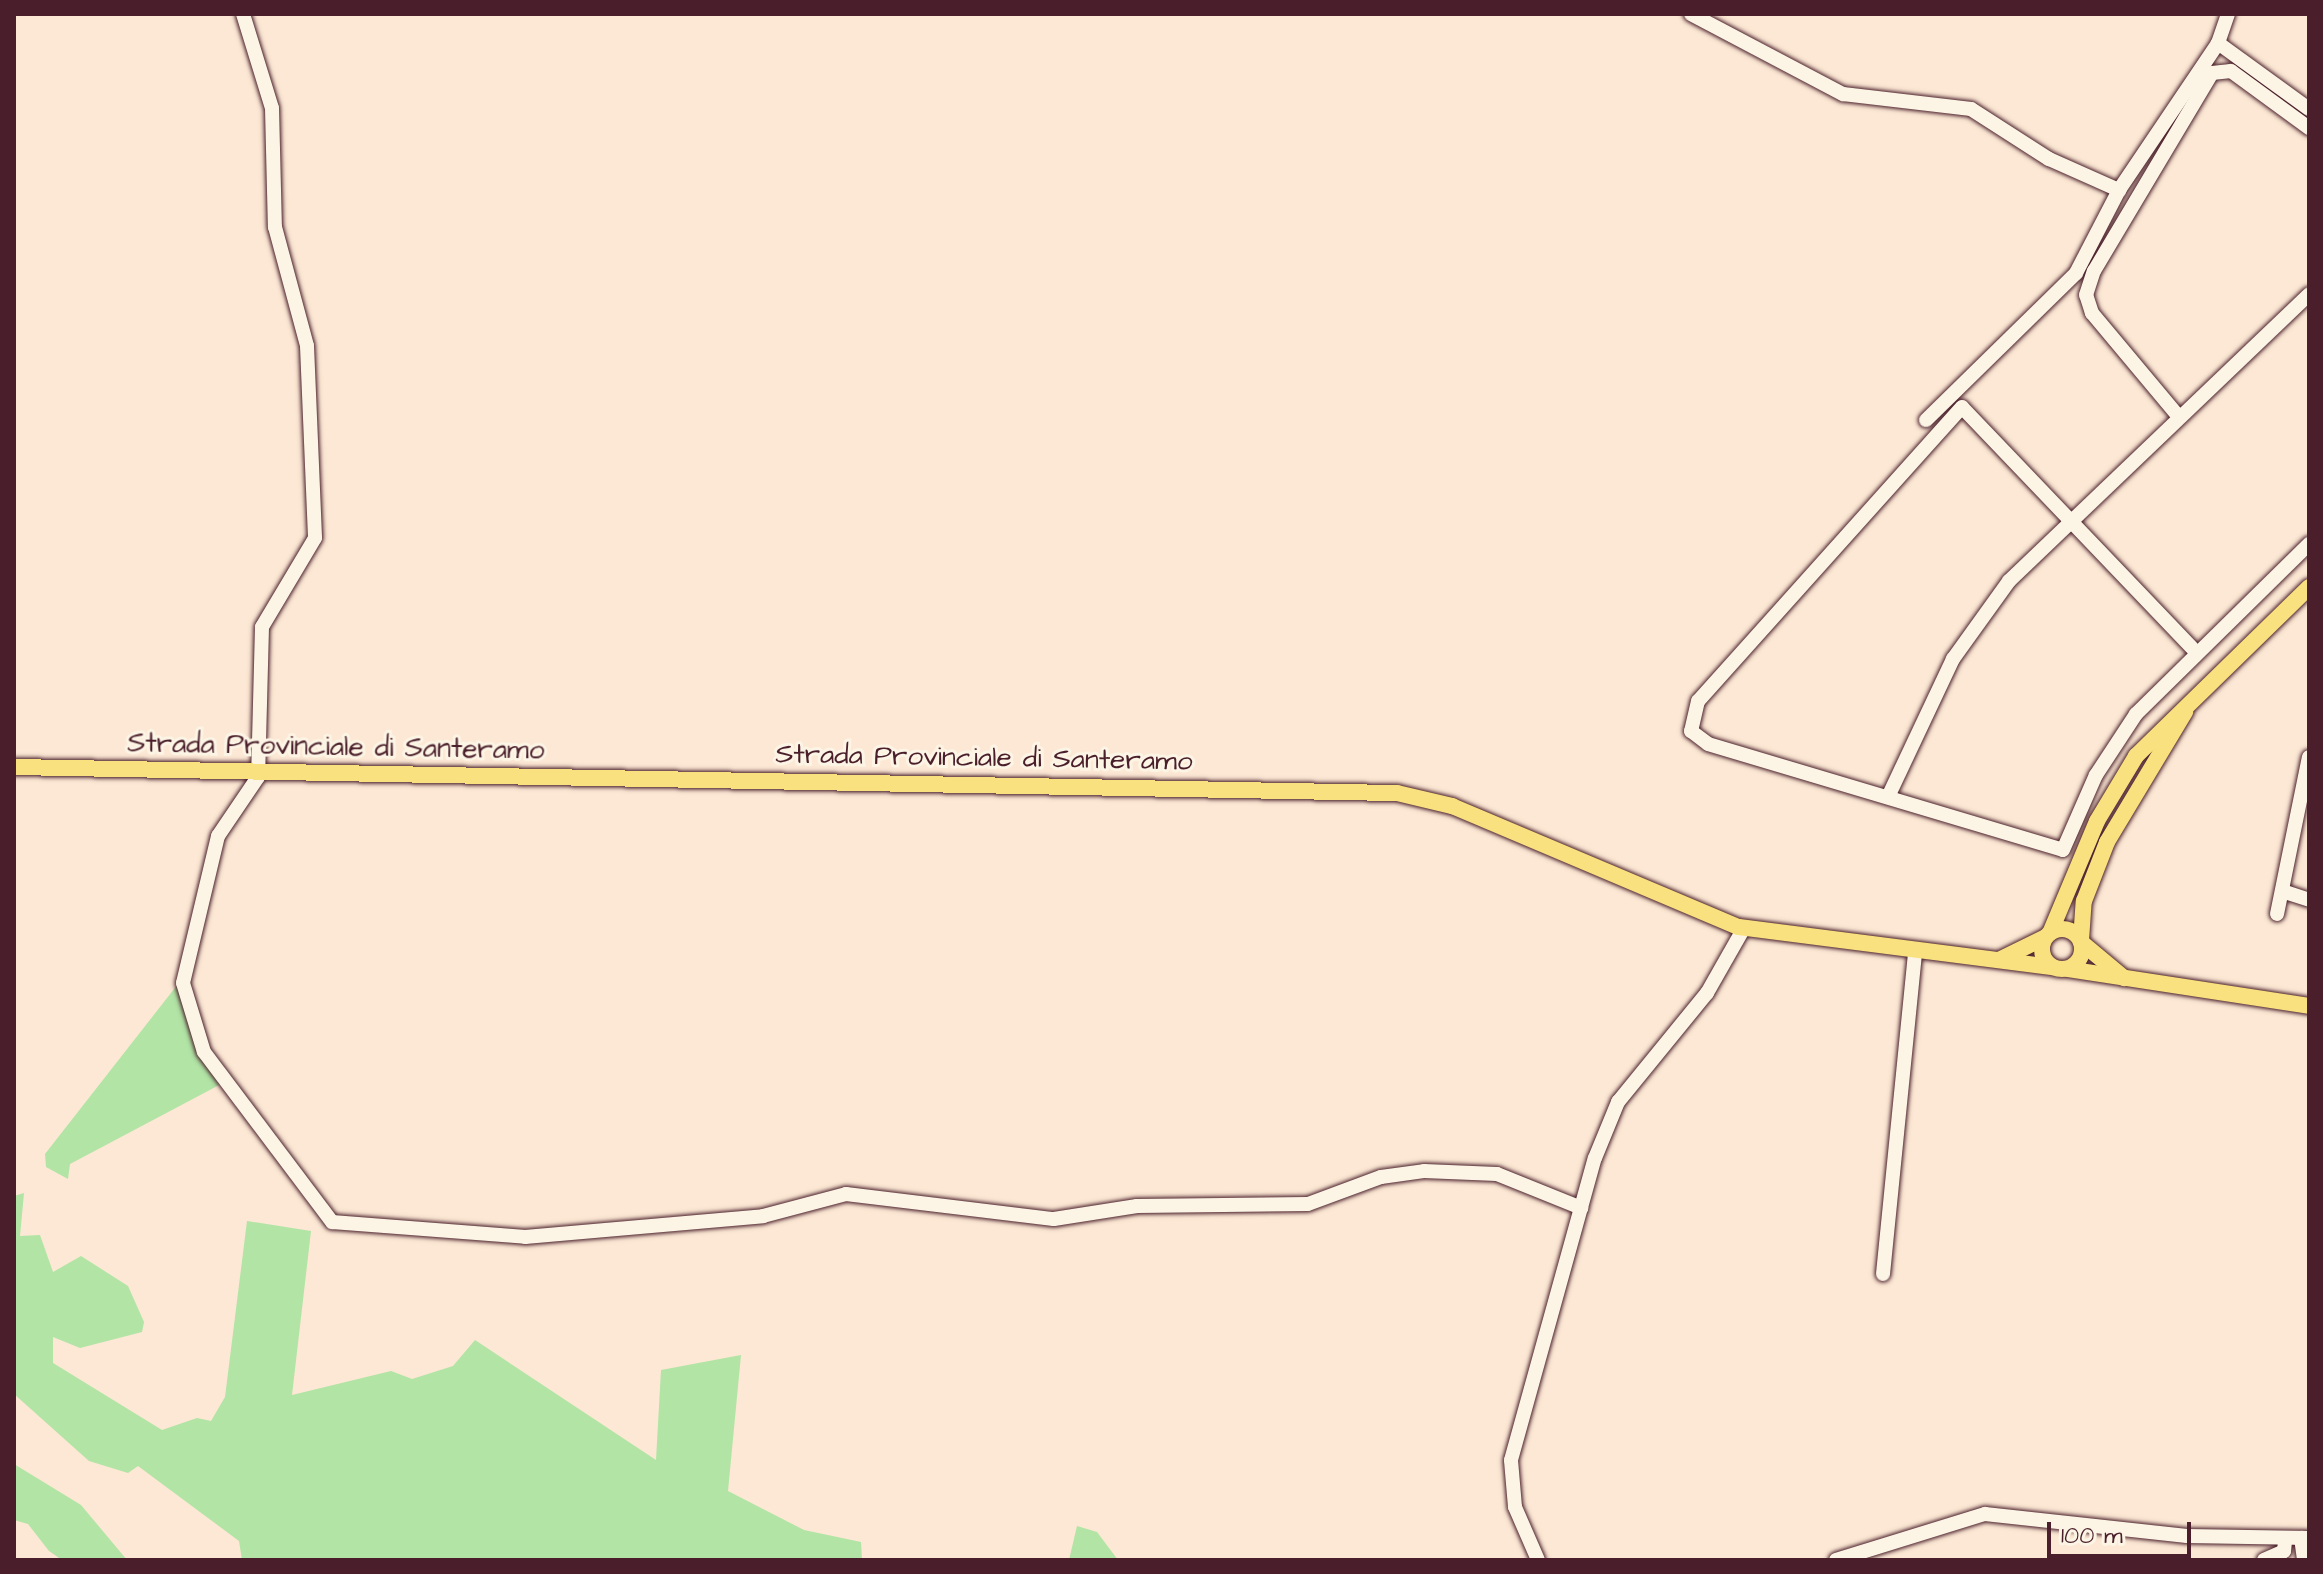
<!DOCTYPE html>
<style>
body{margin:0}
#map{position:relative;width:2323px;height:1574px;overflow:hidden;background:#fce8d4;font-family:"Architects Daughter",sans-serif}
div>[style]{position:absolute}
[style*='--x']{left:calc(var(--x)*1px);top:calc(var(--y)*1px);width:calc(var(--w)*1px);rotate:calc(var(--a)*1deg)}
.green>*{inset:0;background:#b1e4a5}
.roads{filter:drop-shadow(0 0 2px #4a1f2b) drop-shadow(0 0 2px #4a1f2b)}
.minor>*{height:14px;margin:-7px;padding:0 7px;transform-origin:7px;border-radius:7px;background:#fcf5e5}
.major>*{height:16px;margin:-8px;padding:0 8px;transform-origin:8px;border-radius:8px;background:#fae180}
.major>.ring{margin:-8px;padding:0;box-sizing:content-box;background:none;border:16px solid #fae180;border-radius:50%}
span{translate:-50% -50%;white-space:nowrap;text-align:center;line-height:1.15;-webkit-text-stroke:6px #fcf5e5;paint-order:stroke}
.street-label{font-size:28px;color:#4a1f2b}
.frame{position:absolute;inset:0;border:16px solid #4a1f2b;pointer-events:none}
.scale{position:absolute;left:2047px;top:1522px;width:144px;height:36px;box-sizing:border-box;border:4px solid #4a1f2b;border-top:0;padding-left:10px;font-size:24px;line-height:28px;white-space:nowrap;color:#4a1f2b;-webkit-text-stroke:6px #fcf5e5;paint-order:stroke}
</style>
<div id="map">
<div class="green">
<i style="clip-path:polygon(178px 984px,194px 1044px,223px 1083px,70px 1164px,68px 1179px,46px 1167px,45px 1154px)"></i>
<i style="clip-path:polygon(24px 1193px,20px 1236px,40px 1235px,53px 1272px,81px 1256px,128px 1286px,144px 1322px,142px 1332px,80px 1348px,53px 1337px,53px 1363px,162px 1430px,197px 1418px,211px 1421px,225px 1397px,247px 1221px,311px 1231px,292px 1395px,391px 1371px,412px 1379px,453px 1366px,475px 1340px,656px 1460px,661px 1370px,741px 1355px,728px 1491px,804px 1530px,861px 1542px,862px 1560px,242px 1560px,239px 1541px,138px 1466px,128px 1473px,89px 1461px,14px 1394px,14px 1196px)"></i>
<i style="clip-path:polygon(14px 1464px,81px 1505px,127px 1560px,62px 1560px,49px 1551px,28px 1524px,14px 1520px)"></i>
<i style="clip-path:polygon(1077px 1526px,1097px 1532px,1118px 1560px,1069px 1560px)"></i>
</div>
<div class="roads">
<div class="minor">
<i style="--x:243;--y:14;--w:98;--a:72.9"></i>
<i style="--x:272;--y:108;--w:119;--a:88.6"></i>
<i style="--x:275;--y:227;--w:123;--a:74.9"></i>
<i style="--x:307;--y:346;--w:192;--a:87.6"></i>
<i style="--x:315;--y:538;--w:104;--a:120.8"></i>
<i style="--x:262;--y:627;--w:150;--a:91.5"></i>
<i style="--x:258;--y:777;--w:71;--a:124.1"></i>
<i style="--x:218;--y:836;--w:151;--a:103.4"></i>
<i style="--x:183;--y:983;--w:72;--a:73.1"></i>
<i style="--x:204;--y:1052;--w:213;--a:53"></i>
<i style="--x:332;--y:1222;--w:194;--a:4.4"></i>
<i style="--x:525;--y:1237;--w:239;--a:-5"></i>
<i style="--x:763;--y:1216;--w:86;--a:-14.8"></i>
<i style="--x:846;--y:1194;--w:209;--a:6.9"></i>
<i style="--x:1054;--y:1219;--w:84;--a:-8.9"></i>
<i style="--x:1137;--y:1206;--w:171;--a:-0.7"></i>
<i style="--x:1308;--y:1204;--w:78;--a:-20.3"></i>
<i style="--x:1381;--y:1177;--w:43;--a:-7.9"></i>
<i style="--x:1424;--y:1171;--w:73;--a:2.4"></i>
<i style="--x:1497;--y:1174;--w:91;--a:22"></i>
<i style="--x:1691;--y:14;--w:172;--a:27.8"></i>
<i style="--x:1843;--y:94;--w:129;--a:6.7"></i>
<i style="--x:1971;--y:109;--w:93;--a:32.7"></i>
<i style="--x:2049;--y:159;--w:77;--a:23.9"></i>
<i style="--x:2218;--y:43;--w:112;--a:36"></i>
<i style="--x:2179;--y:417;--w:136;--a:-129.9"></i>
<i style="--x:2092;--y:313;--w:19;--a:-108"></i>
<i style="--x:2086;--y:295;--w:25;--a:-72"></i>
<i style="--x:2094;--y:271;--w:230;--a:-59.2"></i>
<i style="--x:2212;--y:73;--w:19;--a:-6"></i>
<i style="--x:2231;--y:71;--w:97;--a:36.2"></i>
<i style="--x:1926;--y:420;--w:210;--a:-44.4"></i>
<i style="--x:2076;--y:273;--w:93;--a:-62.6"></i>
<i style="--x:2119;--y:190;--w:177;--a:-56"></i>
<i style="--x:2218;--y:43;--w:31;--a:-71"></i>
<i style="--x:2195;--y:651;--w:337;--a:-133.7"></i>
<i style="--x:1962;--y:407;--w:395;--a:131.9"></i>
<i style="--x:1698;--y:701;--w:31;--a:103"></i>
<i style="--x:1691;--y:731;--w:21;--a:37"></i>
<i style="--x:1708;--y:744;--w:370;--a:16.6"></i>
<i style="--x:2063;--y:850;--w:82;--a:-66.3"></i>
<i style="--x:2096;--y:775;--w:73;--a:-56.7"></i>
<i style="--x:2136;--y:714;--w:243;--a:-44.5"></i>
<i style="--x:1888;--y:797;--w:153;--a:-64.8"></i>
<i style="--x:1953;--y:659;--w:96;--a:-54.3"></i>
<i style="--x:2009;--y:581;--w:415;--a:-43.7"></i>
<i style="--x:2282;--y:891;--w:28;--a:18"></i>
<i style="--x:2277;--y:914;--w:160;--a:-78.5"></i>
<i style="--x:1883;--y:1274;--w:324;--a:-84.3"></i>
<i style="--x:2301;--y:1538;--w:22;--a:82"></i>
<i style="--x:1538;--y:1560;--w:58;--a:-113.5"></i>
<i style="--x:1515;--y:1507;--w:47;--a:-94.9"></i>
<i style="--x:1511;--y:1460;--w:313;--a:-74.5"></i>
<i style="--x:1595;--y:1158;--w:61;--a:-67.7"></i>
<i style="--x:1618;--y:1102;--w:141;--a:-50.8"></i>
<i style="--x:1707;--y:993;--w:75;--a:-60.4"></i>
<i style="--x:1836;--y:1560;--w:156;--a:-17.2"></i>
<i style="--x:1985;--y:1514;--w:203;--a:6.2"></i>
<i style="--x:2187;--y:1536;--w:122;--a:0.9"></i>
<i style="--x:2264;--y:1560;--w:22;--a:-24"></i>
<i style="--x:2284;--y:1551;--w:10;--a:-84"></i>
</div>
<div class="major">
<i style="--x:14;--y:767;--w:1383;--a:1.08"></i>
<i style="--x:1397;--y:793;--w:57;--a:13.3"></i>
<i style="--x:1452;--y:806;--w:311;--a:22.9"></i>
<i style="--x:1739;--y:927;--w:317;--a:7.3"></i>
<i class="ring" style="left:2042px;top:929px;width:24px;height:24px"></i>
<i style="--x:2050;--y:933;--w:121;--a:-67.2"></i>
<i style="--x:2097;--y:821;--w:76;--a:-59"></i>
<i style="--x:2136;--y:756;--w:242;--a:-44.3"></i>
<i style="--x:2081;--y:940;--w:39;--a:-86"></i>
<i style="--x:2084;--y:901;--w:63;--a:-68.7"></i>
<i style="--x:2107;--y:842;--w:152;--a:-59"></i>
<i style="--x:2082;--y:943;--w:55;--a:39.8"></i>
<i style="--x:2001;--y:959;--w:50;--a:-26.1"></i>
<i style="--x:2068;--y:969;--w:244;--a:8.7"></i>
</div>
</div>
<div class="street-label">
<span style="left:336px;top:747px;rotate:1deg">Strada Provinciale di Santeramo</span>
<span style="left:984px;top:758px;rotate:1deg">Strada Provinciale di Santeramo</span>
</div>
<div class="frame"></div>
<div class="scale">100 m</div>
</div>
